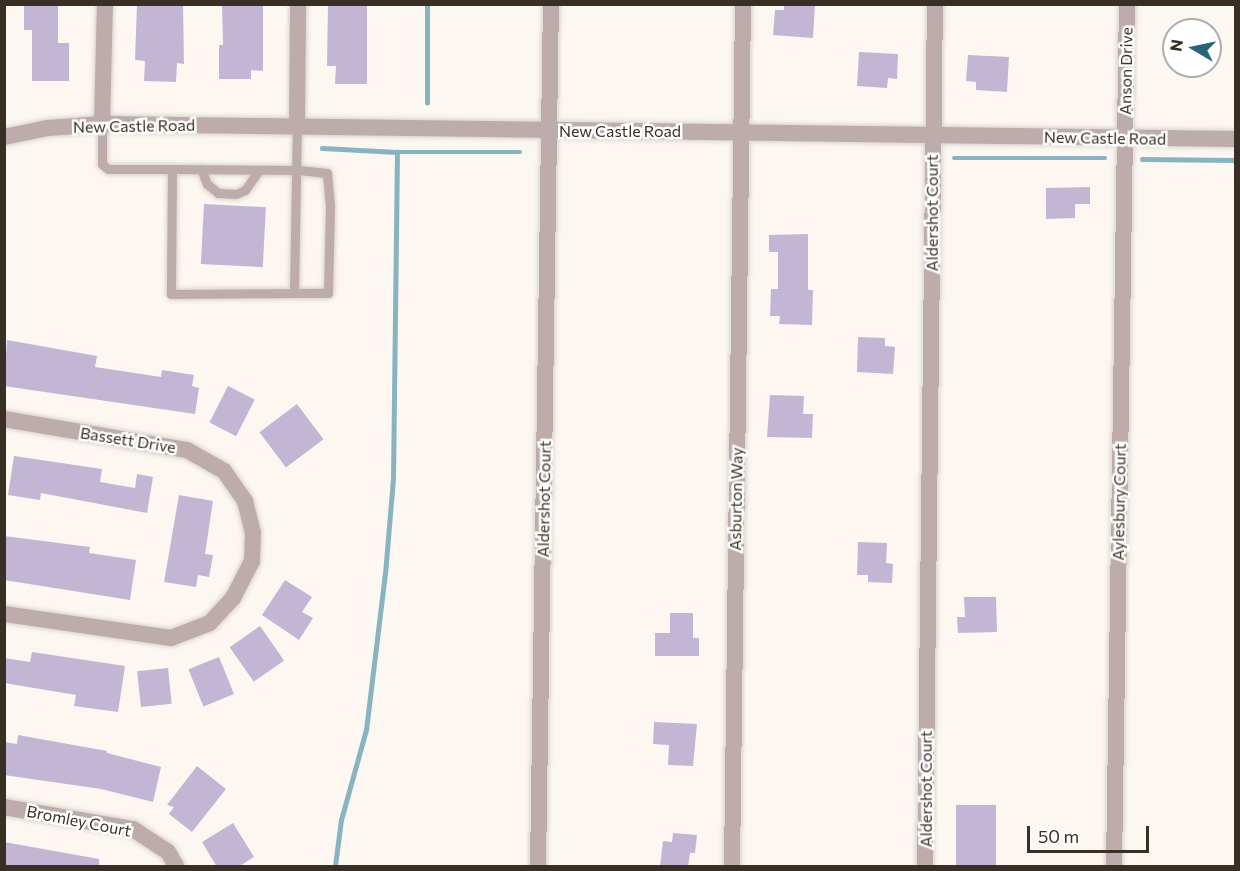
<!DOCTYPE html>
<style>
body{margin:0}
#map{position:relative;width:1240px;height:871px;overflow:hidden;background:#fcf7f1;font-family:Commissioner,sans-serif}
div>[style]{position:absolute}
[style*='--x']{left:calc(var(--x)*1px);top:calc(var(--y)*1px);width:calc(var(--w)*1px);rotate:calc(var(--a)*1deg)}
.stream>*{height:4.5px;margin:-2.25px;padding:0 2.25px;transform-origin:2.25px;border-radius:2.25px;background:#88b4c1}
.building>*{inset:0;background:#c3b6d5;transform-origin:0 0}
.roads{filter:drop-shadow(0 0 2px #d9d3cc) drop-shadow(0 0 2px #d9d3cc)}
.service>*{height:9px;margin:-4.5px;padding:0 4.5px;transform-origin:4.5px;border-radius:4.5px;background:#beacac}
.minor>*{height:16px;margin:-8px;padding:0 8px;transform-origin:8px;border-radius:8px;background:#beacac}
span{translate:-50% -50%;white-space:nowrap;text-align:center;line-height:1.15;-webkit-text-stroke:5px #fff;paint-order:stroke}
.street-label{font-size:16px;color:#392f25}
.frame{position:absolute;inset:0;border:6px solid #392f25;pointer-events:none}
.north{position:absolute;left:1162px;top:18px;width:60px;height:60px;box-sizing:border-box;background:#fff;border:2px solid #b0aca8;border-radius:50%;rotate:279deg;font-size:16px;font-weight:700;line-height:24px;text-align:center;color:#392f25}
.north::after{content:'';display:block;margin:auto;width:21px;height:27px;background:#26657a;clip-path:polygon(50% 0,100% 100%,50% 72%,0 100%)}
.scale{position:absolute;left:1027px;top:826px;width:122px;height:27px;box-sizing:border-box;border:3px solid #392f25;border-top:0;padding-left:8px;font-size:18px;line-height:21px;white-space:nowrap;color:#392f25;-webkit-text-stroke:4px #fff;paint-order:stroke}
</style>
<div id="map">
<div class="stream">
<i style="--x:427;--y:103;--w:99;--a:-90"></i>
<i style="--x:322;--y:148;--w:75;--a:3.1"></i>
<i style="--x:397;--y:152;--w:123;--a:0"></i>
<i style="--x:954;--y:158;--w:151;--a:0"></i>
<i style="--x:1142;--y:159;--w:94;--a:0.6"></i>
<i style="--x:335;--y:866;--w:46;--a:-82.6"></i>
<i style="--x:341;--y:820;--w:93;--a:-74.5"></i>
<i style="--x:366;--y:730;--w:157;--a:-83.1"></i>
<i style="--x:385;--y:574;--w:95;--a:-85.2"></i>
<i style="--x:393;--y:479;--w:327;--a:-89.3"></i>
</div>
<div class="building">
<i style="clip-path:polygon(24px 4px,58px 4px,58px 43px,69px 43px,69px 81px,32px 81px,32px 30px,24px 30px)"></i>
<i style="clip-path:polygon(137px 4px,183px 4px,184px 64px,177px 63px,176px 82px,144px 81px,145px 61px,135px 60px)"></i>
<i style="clip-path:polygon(222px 4px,263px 4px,263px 71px,251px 70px,251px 79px,219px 79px,219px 45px,223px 45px)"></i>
<i style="clip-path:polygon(328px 4px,367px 4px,367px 84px,335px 84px,336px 66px,327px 66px)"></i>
<i style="clip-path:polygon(784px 4px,815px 4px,813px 38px,773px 35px,775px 10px,784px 10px)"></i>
<i style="clip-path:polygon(859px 52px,898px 54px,897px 79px,888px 78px,887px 88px,857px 86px)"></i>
<i style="clip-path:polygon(968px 55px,1009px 57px,1007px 92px,976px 90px,976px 82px,966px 81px)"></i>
<i style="clip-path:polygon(1090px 187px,1090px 204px,1075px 204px,1075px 218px,1046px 219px,1046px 188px)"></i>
<i style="left:204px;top:204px;width:62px;height:60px;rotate:3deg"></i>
<i style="clip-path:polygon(808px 234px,808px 290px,813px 290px,812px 325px,779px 324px,780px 316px,770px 316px,771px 289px,778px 289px,778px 252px,769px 252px,769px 235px)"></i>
<i style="clip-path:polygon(858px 337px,885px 338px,885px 346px,895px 347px,893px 374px,857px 372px)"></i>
<i style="clip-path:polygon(7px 340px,97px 356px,95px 367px,161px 377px,162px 370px,194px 375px,192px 386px,199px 388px,195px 414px,4px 386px)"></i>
<i style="left:228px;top:386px;width:30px;height:41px;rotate:27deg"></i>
<i style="clip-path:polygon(770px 395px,804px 396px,803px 414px,813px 414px,812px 438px,767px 437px)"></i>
<i style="left:297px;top:404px;width:44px;height:47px;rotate:53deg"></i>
<i style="clip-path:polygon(14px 456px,102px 469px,100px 482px,135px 488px,137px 474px,153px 477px,147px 513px,41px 493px,40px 500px,8px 495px)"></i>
<i style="clip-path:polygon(179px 495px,213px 501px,205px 554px,213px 555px,209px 577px,198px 575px,196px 587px,164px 582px)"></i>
<i style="clip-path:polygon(4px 536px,90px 547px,89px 553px,136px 560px,130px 600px,4px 580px)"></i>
<i style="clip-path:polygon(858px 542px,887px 543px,886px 563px,893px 564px,892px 583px,868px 582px,868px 575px,857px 575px)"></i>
<i style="clip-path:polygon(285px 580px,312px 597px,302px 612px,313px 618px,299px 640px,262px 615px)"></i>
<i style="clip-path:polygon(964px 597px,996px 597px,997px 632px,958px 633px,957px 617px,965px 617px)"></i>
<i style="clip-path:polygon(670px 613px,693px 613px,693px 638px,699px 638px,699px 656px,655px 656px,655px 633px,670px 633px)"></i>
<i style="left:260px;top:626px;width:42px;height:37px;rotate:55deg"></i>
<i style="clip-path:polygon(32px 652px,125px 666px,118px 712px,74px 706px,76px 695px,4px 683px,4px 658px,30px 662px)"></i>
<i style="left:219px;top:657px;width:40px;height:33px;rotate:68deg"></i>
<i style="left:168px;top:668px;width:36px;height:31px;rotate:84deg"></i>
<i style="clip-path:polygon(654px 722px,697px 724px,693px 766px,668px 765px,669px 745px,653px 744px)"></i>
<i style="clip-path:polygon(18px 735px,107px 751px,107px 753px,161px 767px,153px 802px,101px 789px,4px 775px,4px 742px,17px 744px)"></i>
<i style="clip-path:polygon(197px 766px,226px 789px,192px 832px,169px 814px,174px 807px,167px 805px)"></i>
<i style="left:956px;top:805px;width:40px;height:62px"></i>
<i style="clip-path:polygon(233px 823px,254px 857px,238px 867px,217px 867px,202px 842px)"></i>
<i style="clip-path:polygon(673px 833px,697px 835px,695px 853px,690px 853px,688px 867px,660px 867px,663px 841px,672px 842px)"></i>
<i style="clip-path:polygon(4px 842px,99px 859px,99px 867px,4px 867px)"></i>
</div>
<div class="roads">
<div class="service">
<i style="--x:102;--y:124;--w:40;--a:90"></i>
<i style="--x:102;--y:164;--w:8;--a:40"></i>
<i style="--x:108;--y:169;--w:64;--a:0"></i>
<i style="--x:172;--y:169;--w:125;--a:90.5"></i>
<i style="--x:171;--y:294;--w:157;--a:-0.4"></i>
<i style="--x:328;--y:293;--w:86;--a:-88.7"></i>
<i style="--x:330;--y:207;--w:34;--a:-95"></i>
<i style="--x:327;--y:173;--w:31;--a:-174"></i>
<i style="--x:296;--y:170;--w:124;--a:-179.5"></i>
<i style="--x:201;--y:169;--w:16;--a:68"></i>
<i style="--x:207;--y:184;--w:14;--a:39"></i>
<i style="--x:218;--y:193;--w:18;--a:3"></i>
<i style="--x:236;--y:194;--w:10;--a:-24"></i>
<i style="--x:245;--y:190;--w:24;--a:-55"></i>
<i style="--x:294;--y:293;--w:166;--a:-89"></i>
</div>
<div class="minor">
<i style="--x:102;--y:124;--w:120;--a:-88.6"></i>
<i style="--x:297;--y:127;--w:123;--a:-89.5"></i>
<i style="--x:4;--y:137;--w:45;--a:-11.6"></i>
<i style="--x:48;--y:128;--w:54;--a:-4.2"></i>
<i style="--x:102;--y:124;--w:1134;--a:0.76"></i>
<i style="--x:4;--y:419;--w:186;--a:9.6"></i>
<i style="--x:187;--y:450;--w:43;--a:29.6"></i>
<i style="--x:224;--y:471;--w:37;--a:55"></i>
<i style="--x:245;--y:501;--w:32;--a:76"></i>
<i style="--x:253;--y:532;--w:29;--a:92"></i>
<i style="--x:252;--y:561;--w:42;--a:117.2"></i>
<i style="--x:233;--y:598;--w:34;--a:133"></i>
<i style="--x:210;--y:623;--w:42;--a:159"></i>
<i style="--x:171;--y:638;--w:169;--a:-171.8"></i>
<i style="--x:4;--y:807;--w:131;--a:9.7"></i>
<i style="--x:133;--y:829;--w:42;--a:33.3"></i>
<i style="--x:168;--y:852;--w:16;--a:60"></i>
<i style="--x:538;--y:866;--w:862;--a:-89.14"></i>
<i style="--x:732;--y:866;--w:862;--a:-89.27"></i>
<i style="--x:925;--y:866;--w:862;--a:-89.34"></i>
<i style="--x:1114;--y:866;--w:862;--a:-89.14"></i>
</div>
</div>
<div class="street-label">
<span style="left:1126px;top:71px;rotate:-89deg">Anson Drive</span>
<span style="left:134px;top:126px;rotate:-1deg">New Castle Road</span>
<span style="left:620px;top:131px">New Castle Road</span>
<span style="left:1105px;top:138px;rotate:1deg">New Castle Road</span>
<span style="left:932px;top:213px;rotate:-90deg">Aldershot Court</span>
<span style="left:128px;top:440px;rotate:9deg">Bassett Drive</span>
<span style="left:544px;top:499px;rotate:-89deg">Aldershot Court</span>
<span style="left:736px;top:499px;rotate:-89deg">Asburton Way</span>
<span style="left:1119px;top:502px;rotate:-89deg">Aylesbury Court</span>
<span style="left:926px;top:789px;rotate:-90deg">Aldershot Court</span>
<span style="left:79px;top:821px;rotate:11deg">Bromley Court</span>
</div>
<div class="frame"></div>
<div class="north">N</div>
<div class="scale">50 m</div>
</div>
